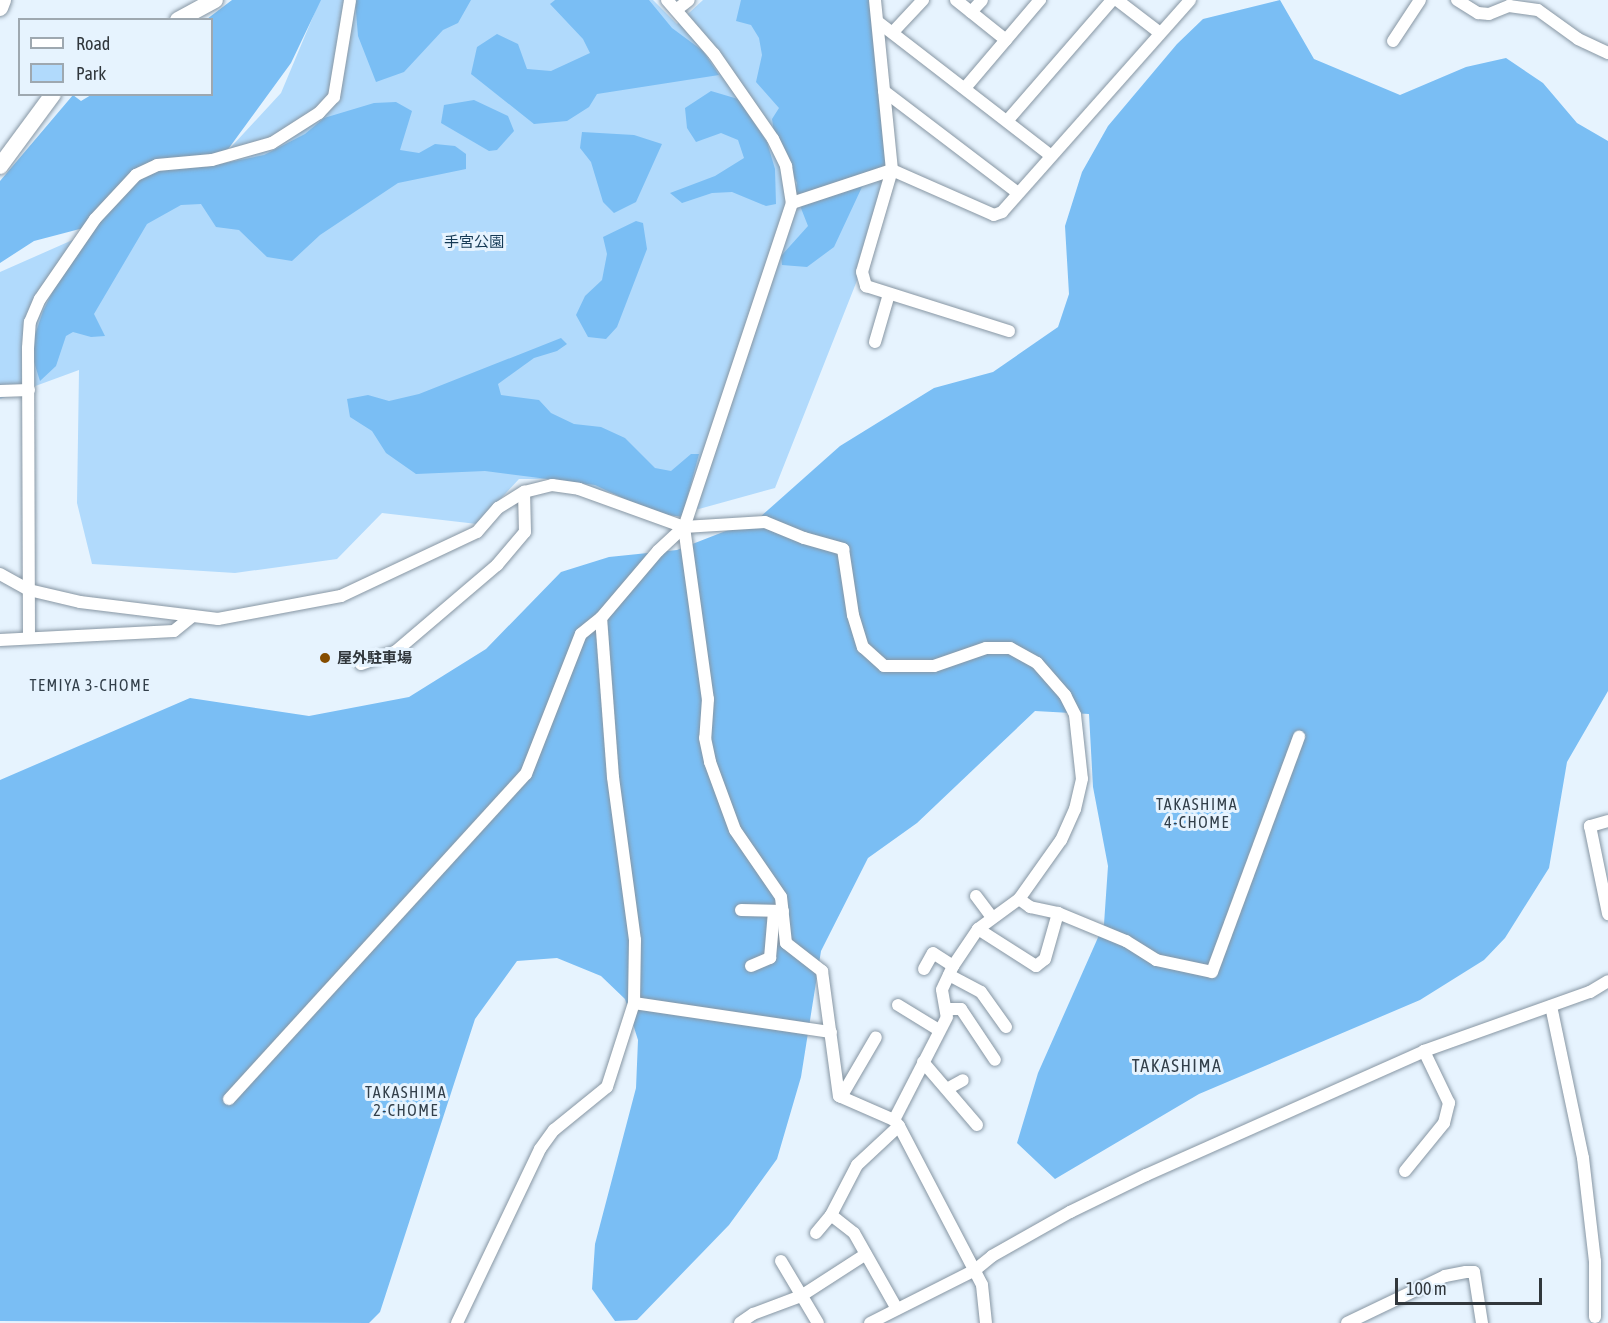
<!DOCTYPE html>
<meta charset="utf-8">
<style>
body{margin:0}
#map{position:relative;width:1608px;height:1323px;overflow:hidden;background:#e6f3fe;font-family:"Asap Condensed","Noto Sans JP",sans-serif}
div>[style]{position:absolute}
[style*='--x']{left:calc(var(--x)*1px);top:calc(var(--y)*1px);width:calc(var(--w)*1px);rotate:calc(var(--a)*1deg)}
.green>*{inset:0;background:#b1dafc}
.forest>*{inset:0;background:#7abef4}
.roads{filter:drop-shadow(0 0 2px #8796a3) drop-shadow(0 0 2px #8796a3)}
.street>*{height:12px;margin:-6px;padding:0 6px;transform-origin:6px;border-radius:6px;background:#fff}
.secondary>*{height:16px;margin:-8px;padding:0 8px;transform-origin:8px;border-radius:8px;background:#fff}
.dots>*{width:16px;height:16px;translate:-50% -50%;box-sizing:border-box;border:3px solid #e6f3fe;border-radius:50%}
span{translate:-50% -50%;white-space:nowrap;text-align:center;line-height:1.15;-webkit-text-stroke:6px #e6f3fe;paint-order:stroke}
.park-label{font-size:15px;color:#153a55}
.poi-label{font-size:15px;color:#31373c;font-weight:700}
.left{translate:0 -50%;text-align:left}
.neighbourhood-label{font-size:16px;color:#323f4a;letter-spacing:1.5px}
.quarter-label{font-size:18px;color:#323f4a;letter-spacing:1.5px}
.legend{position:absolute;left:18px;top:18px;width:195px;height:78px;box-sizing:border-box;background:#e6f3fe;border:2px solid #9ea8b0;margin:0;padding:8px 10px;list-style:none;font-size:18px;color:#31373c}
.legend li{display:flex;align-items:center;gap:12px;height:30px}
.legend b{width:30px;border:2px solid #9ea8b0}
.scale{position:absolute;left:1395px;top:1278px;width:147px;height:27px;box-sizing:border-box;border:3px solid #31373c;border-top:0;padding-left:8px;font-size:18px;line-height:21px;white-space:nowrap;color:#31373c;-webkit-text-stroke:4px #e6f3fe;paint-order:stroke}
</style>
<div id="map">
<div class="green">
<i style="clip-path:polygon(320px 0,653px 0,677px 24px,703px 0,864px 0,886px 165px,858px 278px,775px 488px,688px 512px,554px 479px,519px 479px,477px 524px,382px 513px,337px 559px,235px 573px,92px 564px,77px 503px,79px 370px,0 399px,0 272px,195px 186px,281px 93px)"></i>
</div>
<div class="forest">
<i style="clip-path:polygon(232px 0,321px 0,291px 63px,229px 148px,205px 167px,264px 155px,305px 134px,324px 118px,374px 103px,396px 102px,412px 111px,400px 150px,419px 153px,435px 144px,455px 146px,466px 154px,466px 169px,398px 183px,320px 235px,292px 261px,267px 257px,239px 230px,216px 227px,201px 204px,181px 205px,147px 224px,94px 314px,105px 336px,91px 337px,73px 332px,66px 336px,56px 366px,40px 381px,33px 359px,34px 338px,43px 311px,60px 277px,95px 225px,34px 241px,0 263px,0 181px,73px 95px,81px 101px,91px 95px,212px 94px,212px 20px,207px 19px)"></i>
<i style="clip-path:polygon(355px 0,471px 0,458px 23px,443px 30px,404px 72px,376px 82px,358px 36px)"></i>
<i style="clip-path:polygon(555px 0,649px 0,672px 28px,703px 51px,719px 75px,597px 94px,589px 107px,567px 121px,534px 124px,471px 74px,477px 47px,497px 34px,518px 44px,527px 69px,551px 71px,590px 53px,583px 39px,550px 4px)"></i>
<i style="clip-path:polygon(741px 0,871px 0,887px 169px,862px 187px,834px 247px,807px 267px,782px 265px,781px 256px,808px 226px,795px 193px,797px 183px,774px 132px,772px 119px,779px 108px,756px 82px,762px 55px,759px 38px,751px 25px,736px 21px)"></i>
<i style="clip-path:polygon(1280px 0,1314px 59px,1400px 95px,1466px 67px,1506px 58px,1543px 83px,1577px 123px,1608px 141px,1608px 691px,1567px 762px,1549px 868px,1505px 938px,1484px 960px,1420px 1000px,1199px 1094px,1055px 1179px,1017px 1143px,1038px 1073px,1104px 924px,1108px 866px,1093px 787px,1089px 714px,1035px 711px,917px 823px,868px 858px,821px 951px,801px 1077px,777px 1159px,729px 1225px,637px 1320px,615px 1321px,592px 1289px,595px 1244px,636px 1088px,638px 1040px,625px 999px,601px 976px,557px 958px,517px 961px,475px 1019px,380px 1312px,369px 1323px,0 1321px,0 780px,190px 698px,309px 716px,409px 697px,486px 649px,561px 572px,609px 557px,677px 550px,759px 518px,840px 446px,934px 388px,993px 372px,1058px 327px,1069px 294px,1065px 226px,1082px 172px,1108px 126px,1177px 44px,1203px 19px)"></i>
<i style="clip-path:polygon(711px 91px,738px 99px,767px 142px,775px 169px,776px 204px,766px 206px,732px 192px,712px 193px,682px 203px,670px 193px,715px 176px,744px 158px,738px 140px,721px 133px,696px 142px,687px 128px,685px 108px)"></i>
<i style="clip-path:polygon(474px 100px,508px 116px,514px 131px,497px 150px,489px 151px,441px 123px,444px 105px)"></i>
<i style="clip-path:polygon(582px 132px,634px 135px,662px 144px,636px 202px,614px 213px,603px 202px,591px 162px,580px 148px)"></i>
<i style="clip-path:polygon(636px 221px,643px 223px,647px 249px,617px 327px,606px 339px,588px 337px,576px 315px,585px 296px,602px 280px,607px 254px,603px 237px)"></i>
<i style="clip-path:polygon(561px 338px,567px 344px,557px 351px,534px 358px,498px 384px,501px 395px,539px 400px,551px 413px,574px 424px,601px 427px,625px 438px,655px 468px,671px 471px,691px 454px,699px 454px,682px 517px,654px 513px,595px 485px,485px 471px,416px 474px,386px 453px,372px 431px,350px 417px,347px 399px,368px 395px,389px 401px,419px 394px)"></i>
</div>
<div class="roads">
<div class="street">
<i style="--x:667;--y:0;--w:72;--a:49"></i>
<i style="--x:714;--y:54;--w:103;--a:55.2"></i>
<i style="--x:773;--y:139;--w:30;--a:64"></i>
<i style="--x:786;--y:166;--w:37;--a:81"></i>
<i style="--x:792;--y:203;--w:342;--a:108.4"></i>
<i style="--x:684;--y:527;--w:174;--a:82.1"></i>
<i style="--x:708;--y:699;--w:39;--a:94"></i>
<i style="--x:705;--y:738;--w:25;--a:78"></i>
<i style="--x:710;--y:762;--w:72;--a:69.8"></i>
<i style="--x:735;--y:830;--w:81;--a:55.5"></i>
<i style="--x:781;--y:897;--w:46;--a:83.8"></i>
<i style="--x:786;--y:943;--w:46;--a:37.9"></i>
<i style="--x:822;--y:971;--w:126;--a:82.3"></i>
<i style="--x:839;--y:1096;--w:60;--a:23.6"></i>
<i style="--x:894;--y:1120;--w:8;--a:50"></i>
<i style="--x:899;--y:1126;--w:179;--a:62.4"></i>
<i style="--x:982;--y:1285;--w:38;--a:84"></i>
<i style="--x:875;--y:0;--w:171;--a:84.3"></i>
<i style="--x:892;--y:170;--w:106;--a:106.4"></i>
<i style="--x:862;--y:272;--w:15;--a:74"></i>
<i style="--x:866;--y:286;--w:150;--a:17.5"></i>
<i style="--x:956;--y:0;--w:64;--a:38.7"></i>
<i style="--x:1117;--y:0;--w:54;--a:37.5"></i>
<i style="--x:1457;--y:0;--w:25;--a:32"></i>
<i style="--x:1478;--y:13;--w:11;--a:5"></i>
<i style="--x:1489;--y:14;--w:22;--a:-22"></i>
<i style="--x:1509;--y:6;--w:29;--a:8"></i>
<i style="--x:1538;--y:10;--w:49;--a:35.9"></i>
<i style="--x:1578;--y:39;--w:33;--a:25"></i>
<i style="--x:676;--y:10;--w:16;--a:-38"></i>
<i style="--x:971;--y:12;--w:16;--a:-47"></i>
<i style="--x:878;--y:22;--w:217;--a:37.7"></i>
<i style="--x:893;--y:32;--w:44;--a:-46.8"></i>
<i style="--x:1393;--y:41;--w:49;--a:-56.6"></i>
<i style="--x:965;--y:88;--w:116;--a:-49.6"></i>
<i style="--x:884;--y:91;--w:168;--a:37.3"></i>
<i style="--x:1007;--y:121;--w:160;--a:-49"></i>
<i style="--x:792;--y:203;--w:105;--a:-18.3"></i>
<i style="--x:892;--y:170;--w:111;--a:23.8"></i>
<i style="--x:994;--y:215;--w:9;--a:-21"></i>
<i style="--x:1002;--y:212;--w:283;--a:-48.4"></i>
<i style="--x:875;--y:342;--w:50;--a:-73.7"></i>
<i style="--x:0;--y:391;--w:29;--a:-2"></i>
<i style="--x:0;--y:574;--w:33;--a:29"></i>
<i style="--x:29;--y:590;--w:52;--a:13.2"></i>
<i style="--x:80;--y:602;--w:139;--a:7"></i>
<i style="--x:218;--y:619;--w:125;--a:-10.6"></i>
<i style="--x:341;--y:596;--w:150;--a:-25.2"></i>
<i style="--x:477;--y:532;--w:32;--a:-49"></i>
<i style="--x:498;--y:508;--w:31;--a:-32"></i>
<i style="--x:524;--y:492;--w:29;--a:-14"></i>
<i style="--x:552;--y:485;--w:27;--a:8"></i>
<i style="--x:579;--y:489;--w:112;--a:19.9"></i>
<i style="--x:684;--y:527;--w:81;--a:-3.5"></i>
<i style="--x:765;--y:522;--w:42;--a:22.3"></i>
<i style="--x:804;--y:538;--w:41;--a:15.8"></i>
<i style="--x:843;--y:549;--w:67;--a:81.4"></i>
<i style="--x:853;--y:615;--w:34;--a:73"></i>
<i style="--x:863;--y:647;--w:28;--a:42"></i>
<i style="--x:884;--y:666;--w:50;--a:0"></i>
<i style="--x:934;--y:666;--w:55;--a:-19.1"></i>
<i style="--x:986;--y:648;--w:24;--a:0"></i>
<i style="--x:1010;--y:648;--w:31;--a:29"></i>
<i style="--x:1037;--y:663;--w:43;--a:48.8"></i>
<i style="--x:1065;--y:695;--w:22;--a:63"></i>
<i style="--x:1075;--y:715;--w:64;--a:83.8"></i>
<i style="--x:1082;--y:779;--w:31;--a:103"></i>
<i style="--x:1075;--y:809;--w:34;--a:114"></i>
<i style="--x:1061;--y:840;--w:72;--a:125.4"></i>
<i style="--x:1019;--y:899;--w:51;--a:143.8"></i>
<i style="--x:978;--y:929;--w:45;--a:124"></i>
<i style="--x:953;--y:966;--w:26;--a:115"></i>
<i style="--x:942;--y:990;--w:27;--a:80"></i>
<i style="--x:947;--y:1017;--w:116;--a:117.2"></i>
<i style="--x:29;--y:636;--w:288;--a:-90.2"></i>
<i style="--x:28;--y:348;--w:26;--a:-86"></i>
<i style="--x:30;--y:322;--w:25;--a:-67"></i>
<i style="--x:40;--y:299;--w:97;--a:-55.5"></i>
<i style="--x:95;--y:219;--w:60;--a:-47"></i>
<i style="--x:136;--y:175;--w:23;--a:-25"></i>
<i style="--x:157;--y:165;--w:55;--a:-5.2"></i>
<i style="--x:212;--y:160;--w:62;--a:-15.8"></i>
<i style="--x:272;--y:143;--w:56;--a:-32.6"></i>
<i style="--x:319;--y:113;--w:22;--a:-47"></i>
<i style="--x:334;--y:97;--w:98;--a:-80.6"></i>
<i style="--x:0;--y:640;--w:174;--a:-3"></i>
<i style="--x:174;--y:631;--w:21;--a:-39"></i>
<i style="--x:361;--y:664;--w:37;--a:-20"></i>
<i style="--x:396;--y:651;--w:133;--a:-40.4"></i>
<i style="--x:497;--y:565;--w:43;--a:-49.7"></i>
<i style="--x:525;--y:532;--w:40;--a:-91.4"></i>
<i style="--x:1608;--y:821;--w:19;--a:164"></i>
<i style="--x:1590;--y:826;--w:90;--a:78.4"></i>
<i style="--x:976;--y:896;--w:26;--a:53"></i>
<i style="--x:1019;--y:899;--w:14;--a:36"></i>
<i style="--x:1030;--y:907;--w:29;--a:12"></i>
<i style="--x:1058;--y:913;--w:74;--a:22.4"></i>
<i style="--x:1126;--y:941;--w:36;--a:32"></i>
<i style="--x:1156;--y:960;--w:57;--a:12.1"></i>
<i style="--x:1212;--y:972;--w:251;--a:-69.7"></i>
<i style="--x:741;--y:910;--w:42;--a:1.4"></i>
<i style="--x:978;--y:929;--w:69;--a:32.5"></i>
<i style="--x:1036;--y:966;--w:11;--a:-38"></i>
<i style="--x:1045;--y:959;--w:48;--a:-74.2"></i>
<i style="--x:751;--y:966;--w:21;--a:-23"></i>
<i style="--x:770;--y:958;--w:47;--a:-85.1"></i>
<i style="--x:924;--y:969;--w:18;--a:-61"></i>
<i style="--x:933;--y:953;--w:24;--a:33"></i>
<i style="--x:949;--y:975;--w:36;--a:28"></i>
<i style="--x:981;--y:992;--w:43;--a:54.5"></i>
<i style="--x:634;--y:1003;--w:199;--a:8.4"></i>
<i style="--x:898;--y:1005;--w:48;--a:31.4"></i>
<i style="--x:1551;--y:1006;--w:155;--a:78.1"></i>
<i style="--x:1583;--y:1158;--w:104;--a:83.4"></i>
<i style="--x:1595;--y:1261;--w:56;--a:90"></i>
<i style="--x:947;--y:1009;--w:14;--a:0"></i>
<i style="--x:961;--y:1009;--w:61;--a:56.3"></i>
<i style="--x:923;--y:1062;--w:83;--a:49.4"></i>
<i style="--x:947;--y:1089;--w:18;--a:-29"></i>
<i style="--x:841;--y:1097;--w:69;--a:-59.7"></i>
<i style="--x:229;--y:1099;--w:440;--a:-47.6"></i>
<i style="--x:526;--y:774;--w:150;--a:-68.6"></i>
<i style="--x:581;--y:634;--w:26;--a:-39"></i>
<i style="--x:601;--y:618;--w:88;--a:-49.6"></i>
<i style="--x:658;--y:551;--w:35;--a:-43"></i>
<i style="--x:1405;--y:1171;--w:62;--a:-50.9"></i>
<i style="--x:1444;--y:1123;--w:21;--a:-76"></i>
<i style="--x:1449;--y:1103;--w:58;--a:-115.7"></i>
<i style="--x:831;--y:1215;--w:29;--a:38"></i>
<i style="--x:854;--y:1233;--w:87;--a:60.5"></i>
<i style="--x:816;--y:1233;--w:23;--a:-50"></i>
<i style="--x:831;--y:1215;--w:56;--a:-62.5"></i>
<i style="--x:857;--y:1165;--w:57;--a:-42.9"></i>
<i style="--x:781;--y:1261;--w:72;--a:59.2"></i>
<i style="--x:457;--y:1323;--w:193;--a:-64.5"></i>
<i style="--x:540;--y:1149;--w:24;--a:-54"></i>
<i style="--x:554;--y:1130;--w:68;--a:-39.1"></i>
<i style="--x:607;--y:1087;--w:88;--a:-72.2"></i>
<i style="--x:634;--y:1003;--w:63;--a:-89.1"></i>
<i style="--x:635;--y:940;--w:164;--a:-97.7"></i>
<i style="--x:613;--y:777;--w:159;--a:-94.3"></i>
<i style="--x:740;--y:1323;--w:16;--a:-35"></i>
<i style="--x:753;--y:1314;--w:51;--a:-20.6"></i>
<i style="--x:801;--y:1296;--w:77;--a:-32.9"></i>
<i style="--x:870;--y:1323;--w:118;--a:-26.8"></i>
<i style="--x:975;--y:1270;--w:22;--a:-39"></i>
<i style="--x:992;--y:1256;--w:90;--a:-29.4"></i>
<i style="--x:1070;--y:1212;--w:85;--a:-26"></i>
<i style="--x:1146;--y:1175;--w:304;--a:-24"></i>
<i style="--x:1424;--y:1051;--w:176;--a:-19.6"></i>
<i style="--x:1590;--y:992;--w:21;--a:-31"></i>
<i style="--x:1347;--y:1323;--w:109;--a:-25.6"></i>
<i style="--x:1445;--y:1276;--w:21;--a:-11"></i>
<i style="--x:1466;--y:1272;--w:8;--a:0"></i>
<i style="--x:1474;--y:1272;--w:52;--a:81.1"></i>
</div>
<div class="secondary">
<i style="--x:0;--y:8;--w:9;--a:-69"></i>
<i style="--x:178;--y:20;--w:42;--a:-28.4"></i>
<i style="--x:0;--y:166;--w:89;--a:-53.6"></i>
</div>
</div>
<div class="dots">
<i style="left:325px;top:658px;background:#854c00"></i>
</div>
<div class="park-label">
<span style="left:474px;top:242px">手宮公園</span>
</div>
<div class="poi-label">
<span class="left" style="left:337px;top:658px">屋外駐車場</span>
</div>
<div class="neighbourhood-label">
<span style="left:90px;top:685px">TEMIYA 3-CHOME</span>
<span style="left:1197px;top:813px">TAKASHIMA<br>4-CHOME</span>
<span style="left:406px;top:1101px">TAKASHIMA<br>2-CHOME</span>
</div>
<div class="quarter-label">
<span style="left:1177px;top:1066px">TAKASHIMA</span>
</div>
<ul class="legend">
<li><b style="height:8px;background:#fff"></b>Road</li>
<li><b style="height:16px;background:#b1dafc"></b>Park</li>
</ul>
<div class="scale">100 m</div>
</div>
